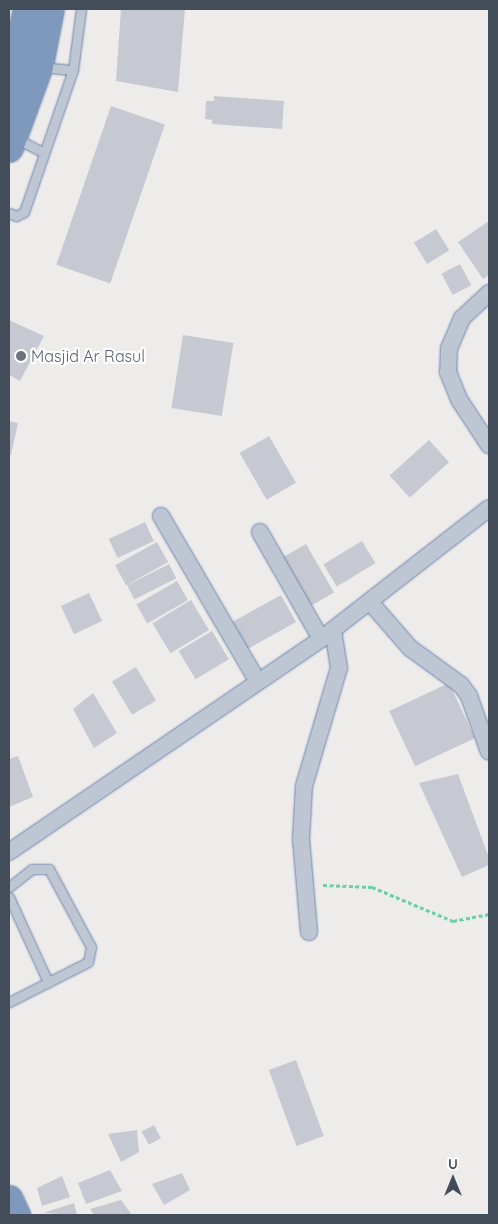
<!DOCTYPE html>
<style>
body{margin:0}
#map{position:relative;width:498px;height:1224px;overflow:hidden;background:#eeebeb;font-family:Quicksand,sans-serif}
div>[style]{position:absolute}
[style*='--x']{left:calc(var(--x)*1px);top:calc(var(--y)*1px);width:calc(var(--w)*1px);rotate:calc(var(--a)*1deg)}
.building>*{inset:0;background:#c7c9d2;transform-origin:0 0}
.path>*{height:3px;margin-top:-1.5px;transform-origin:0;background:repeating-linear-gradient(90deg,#6ccfa6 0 4px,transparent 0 6.5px)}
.roads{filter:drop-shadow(0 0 1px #6b84a9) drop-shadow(0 0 1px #6b84a9)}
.lane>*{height:9px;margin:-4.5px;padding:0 4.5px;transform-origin:4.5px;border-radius:4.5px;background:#bdc6d2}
.street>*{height:16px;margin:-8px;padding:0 8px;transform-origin:8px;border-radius:8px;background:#bdc6d2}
.highway>*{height:28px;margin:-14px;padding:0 14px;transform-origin:14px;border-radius:14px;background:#7f99bd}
.dots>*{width:14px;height:14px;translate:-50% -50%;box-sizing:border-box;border:2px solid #fff;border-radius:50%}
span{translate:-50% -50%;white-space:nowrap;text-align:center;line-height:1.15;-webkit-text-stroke:4.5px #fff;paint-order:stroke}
.worship-label{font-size:16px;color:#5b616d}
.left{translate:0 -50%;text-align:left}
.frame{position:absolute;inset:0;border:10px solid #434d59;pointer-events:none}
.north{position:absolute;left:428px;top:1154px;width:50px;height:50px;-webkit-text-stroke:4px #fff;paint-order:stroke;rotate:0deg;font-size:14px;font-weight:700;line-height:20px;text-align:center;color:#434d59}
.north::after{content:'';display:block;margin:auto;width:18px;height:22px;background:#434d59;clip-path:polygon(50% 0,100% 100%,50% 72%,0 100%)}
</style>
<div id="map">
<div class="building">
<i style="clip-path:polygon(121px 9px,185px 9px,178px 92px,116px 81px)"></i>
<i style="clip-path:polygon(214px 96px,284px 101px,282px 129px,212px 124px,212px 120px,205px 119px,206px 101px,214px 101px)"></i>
<i style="left:111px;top:106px;width:57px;height:168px;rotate:19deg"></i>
<i style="clip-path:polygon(489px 221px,489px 275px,483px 279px,458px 242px)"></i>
<i style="left:436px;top:229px;width:25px;height:26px;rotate:58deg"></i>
<i style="left:460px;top:264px;width:24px;height:21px;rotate:62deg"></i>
<i style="clip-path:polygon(9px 320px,44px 336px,20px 381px,9px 375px)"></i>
<i style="left:183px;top:335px;width:51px;height:74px;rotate:9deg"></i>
<i style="clip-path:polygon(9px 421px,18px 423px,11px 455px,9px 455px)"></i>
<i style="left:269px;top:436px;width:54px;height:34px;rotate:60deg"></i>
<i style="left:429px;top:440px;width:30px;height:53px;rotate:48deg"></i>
<i style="left:145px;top:522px;width:21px;height:40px;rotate:65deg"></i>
<i style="left:362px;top:541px;width:26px;height:45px;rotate:59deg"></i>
<i style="left:157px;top:542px;width:23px;height:48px;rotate:61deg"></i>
<i style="left:306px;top:544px;width:56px;height:26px;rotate:60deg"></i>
<i style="left:169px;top:564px;width:16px;height:47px;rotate:63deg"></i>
<i style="left:177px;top:581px;width:22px;height:47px;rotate:60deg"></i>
<i style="left:89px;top:593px;width:31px;height:31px;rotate:65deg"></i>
<i style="left:281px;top:595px;width:31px;height:55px;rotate:61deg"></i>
<i style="left:191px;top:600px;width:35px;height:45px;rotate:59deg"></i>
<i style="left:212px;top:631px;width:33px;height:39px;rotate:59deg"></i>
<i style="left:136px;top:667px;width:39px;height:28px;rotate:59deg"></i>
<i style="left:449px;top:683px;width:61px;height:66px;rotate:65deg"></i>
<i style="clip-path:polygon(93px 693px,117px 733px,94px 748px,73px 709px)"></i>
<i style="clip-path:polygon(18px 756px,33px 797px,9px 807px,9px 759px)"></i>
<i style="clip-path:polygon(458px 774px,489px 858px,489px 865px,462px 877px,419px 783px)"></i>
<i style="left:296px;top:1060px;width:81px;height:29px;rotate:70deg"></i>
<i style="left:154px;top:1125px;width:15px;height:14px;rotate:62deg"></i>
<i style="clip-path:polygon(137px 1130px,139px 1152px,121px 1162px,108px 1134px)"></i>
<i style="clip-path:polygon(110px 1170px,122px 1191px,86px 1204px,78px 1183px)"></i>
<i style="clip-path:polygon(182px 1173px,190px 1190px,164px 1205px,152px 1184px)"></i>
<i style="clip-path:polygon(62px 1176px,70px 1197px,42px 1206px,37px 1188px)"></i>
<i style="clip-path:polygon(121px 1200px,132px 1215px,94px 1215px,90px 1209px)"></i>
<i style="clip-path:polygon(74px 1203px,77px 1215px,43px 1213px)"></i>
</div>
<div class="path">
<i style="--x:323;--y:885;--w:49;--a:2.3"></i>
<i style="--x:372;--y:887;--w:88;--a:22.8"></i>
<i style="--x:453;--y:921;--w:37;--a:-11"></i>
</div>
<div class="roads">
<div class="lane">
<i style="--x:42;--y:67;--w:31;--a:6"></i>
<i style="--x:17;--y:139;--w:27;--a:27"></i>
<i style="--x:9;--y:213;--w:8;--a:23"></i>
<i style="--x:16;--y:216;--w:9;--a:-27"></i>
<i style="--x:24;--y:212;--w:150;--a:-71"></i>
<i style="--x:73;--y:70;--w:62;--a:-82.5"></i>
<i style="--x:9;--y:887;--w:29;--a:-38"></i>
<i style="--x:32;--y:869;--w:17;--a:0"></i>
<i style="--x:49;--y:869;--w:89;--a:61.7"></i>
<i style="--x:91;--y:947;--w:15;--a:101"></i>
<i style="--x:88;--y:962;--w:89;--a:153.1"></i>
<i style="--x:9;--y:897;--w:94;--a:65.4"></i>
</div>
<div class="street">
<i style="--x:489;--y:293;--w:37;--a:137"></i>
<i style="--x:462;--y:318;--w:33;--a:113"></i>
<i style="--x:449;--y:348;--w:24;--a:92"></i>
<i style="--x:448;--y:372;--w:31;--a:68"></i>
<i style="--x:460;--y:401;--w:53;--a:56.6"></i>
<i style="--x:161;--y:516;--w:192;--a:59.7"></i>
<i style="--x:260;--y:532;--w:123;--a:60.3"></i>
<i style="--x:370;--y:602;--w:61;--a:49"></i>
<i style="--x:410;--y:648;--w:63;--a:36"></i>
<i style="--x:461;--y:685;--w:14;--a:54"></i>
<i style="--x:469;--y:696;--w:59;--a:70.3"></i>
<i style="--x:9;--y:852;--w:378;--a:-34.3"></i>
<i style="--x:321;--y:639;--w:213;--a:-37.9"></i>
<i style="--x:309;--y:932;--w:93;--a:-94.9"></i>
<i style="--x:301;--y:839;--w:53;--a:-86.8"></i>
<i style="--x:304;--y:786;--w:123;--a:-73.5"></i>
<i style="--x:339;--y:668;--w:38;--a:-99"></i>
</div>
<div class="highway">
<i style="--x:9;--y:94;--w:87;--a:-77.4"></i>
<i style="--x:9;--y:148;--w:87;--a:-69.9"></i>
<i style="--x:39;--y:66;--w:58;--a:-79.1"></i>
<i style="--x:9;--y:1200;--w:17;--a:65"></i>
</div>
</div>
<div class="dots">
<i style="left:21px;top:356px;background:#6b7280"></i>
</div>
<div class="worship-label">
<span class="left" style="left:31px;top:356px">Masjid Ar Rasul</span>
</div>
<div class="frame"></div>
<div class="north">U</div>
</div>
